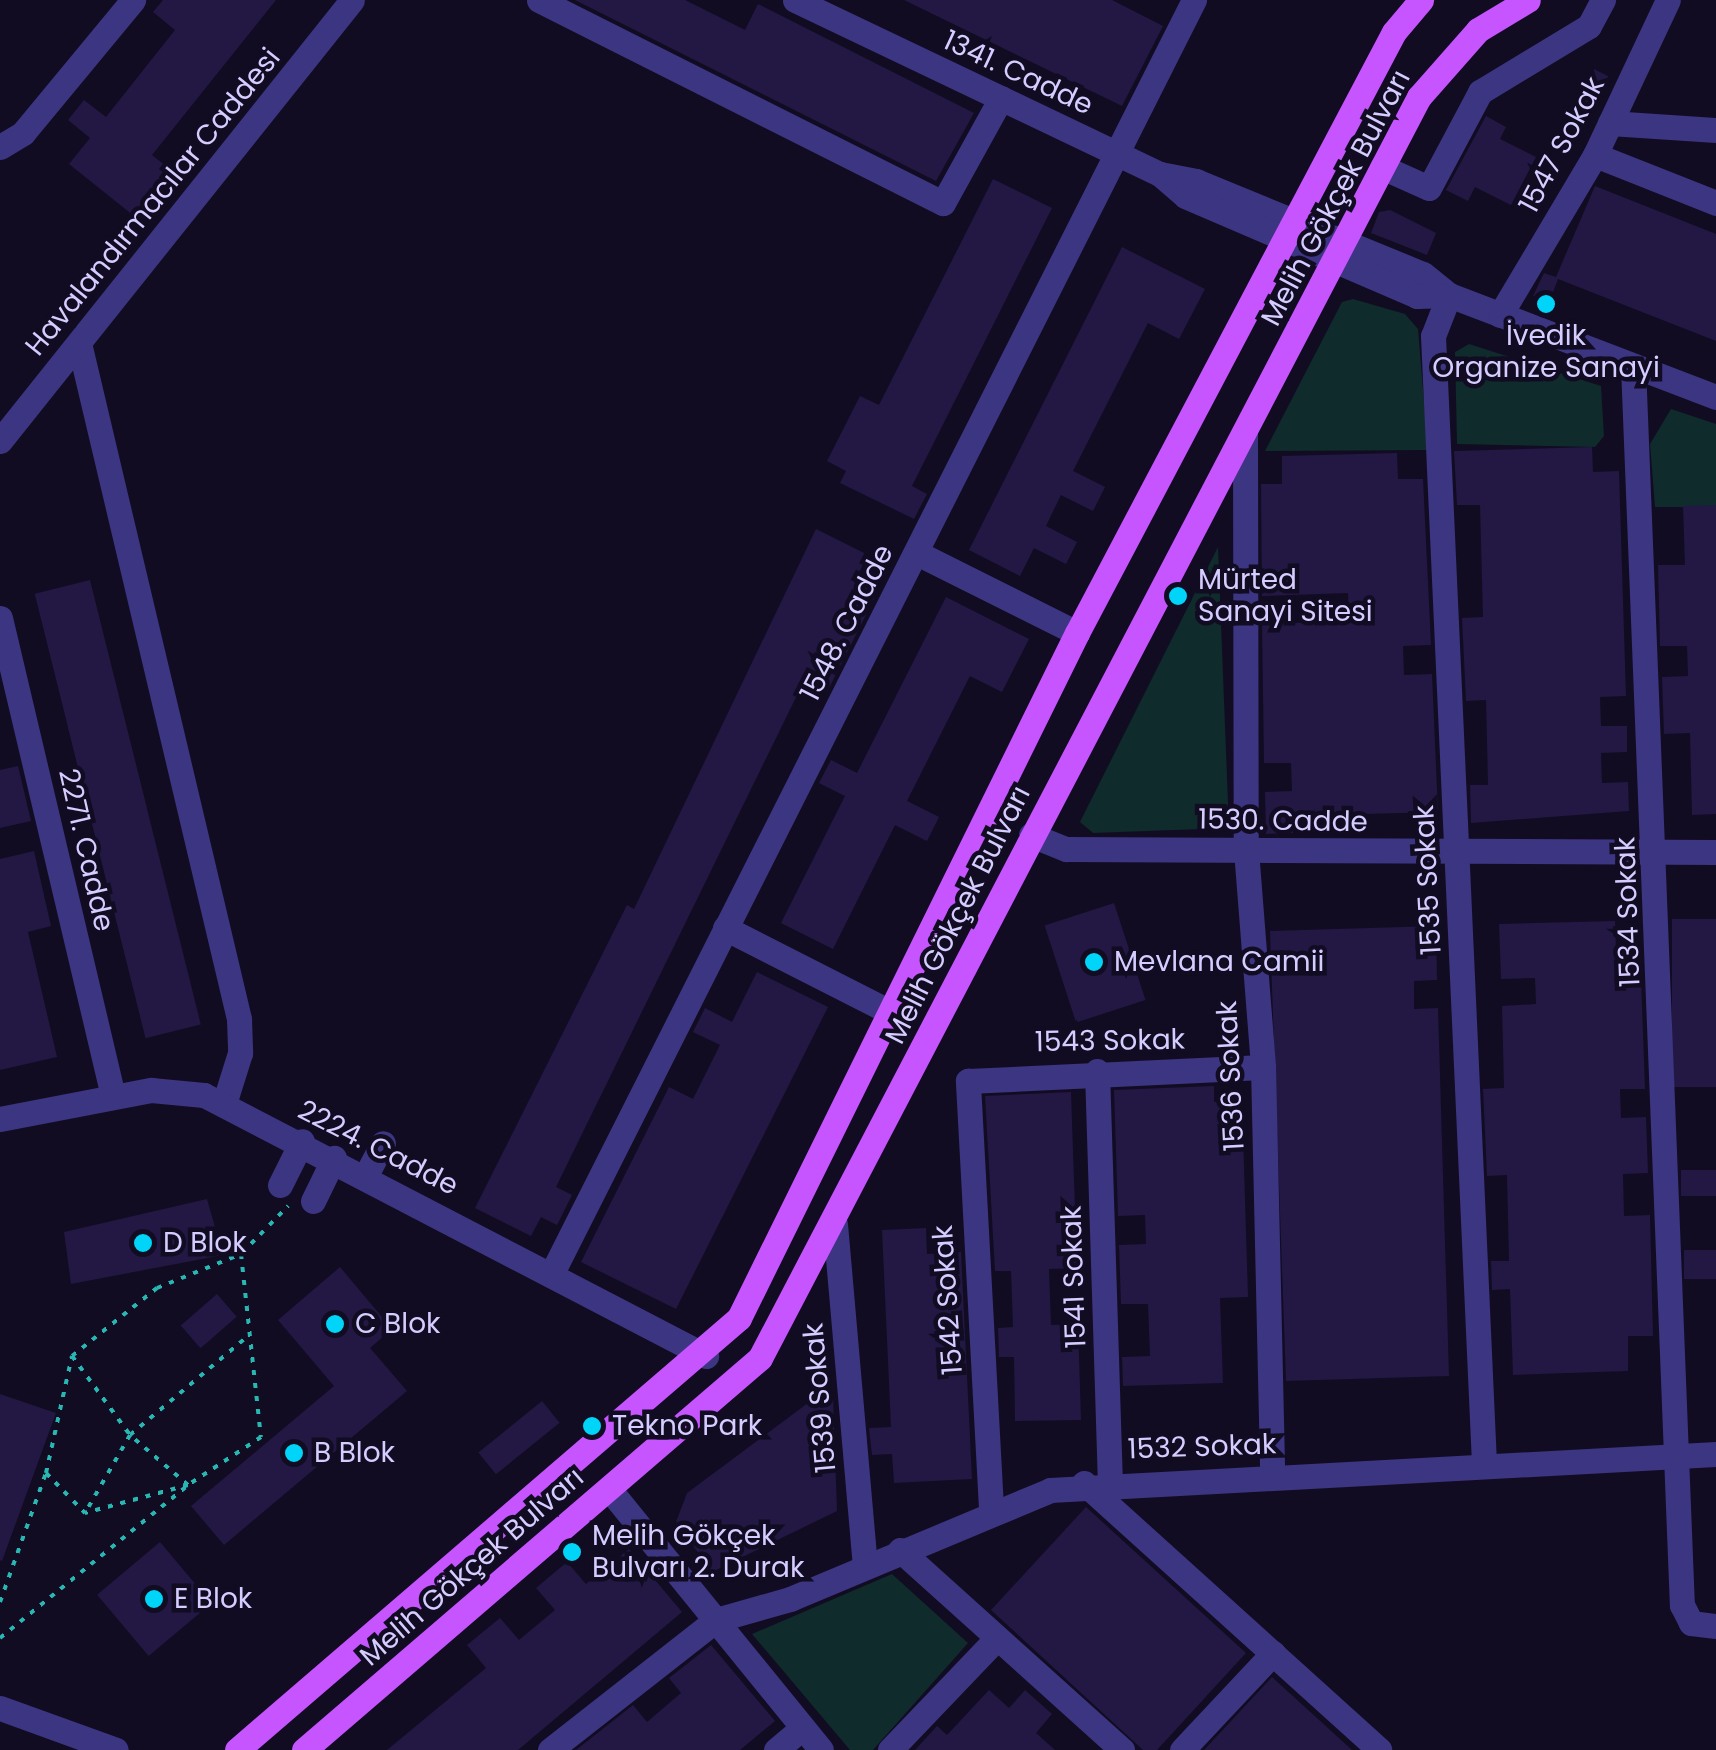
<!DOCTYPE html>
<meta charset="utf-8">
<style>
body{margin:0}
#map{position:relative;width:1716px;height:1750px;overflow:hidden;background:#110c22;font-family:Poppins,sans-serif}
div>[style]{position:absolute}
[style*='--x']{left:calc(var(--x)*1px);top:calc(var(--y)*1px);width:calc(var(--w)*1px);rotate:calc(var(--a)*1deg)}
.green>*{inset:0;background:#0f2b2c}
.building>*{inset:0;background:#221843;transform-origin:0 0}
.path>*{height:4px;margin-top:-2px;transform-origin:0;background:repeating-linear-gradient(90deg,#29b7b4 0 5px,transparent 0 13px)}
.minor>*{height:25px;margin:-12.5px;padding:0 12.5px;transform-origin:12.5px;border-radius:12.5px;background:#3c3582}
.major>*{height:25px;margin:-12.5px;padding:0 12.5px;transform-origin:12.5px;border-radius:12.5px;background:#c654ff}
.dots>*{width:28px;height:28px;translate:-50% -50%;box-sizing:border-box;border:5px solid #110c22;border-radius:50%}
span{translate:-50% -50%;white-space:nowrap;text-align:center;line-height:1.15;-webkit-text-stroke:9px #110c22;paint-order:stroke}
.street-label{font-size:28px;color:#d5cdff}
.poi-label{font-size:28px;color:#d5cdff}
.left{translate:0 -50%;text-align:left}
</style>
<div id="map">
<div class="green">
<i style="clip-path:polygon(1353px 299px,1405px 314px,1418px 329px,1428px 450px,1265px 451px,1342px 302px)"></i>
<i style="clip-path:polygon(1469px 344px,1601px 386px,1604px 436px,1595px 447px,1457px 444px,1455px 352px)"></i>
<i style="clip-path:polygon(1671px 409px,1716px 424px,1716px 507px,1655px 507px,1650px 444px)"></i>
<i style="clip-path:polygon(1218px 547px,1229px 828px,1093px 833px,1080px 822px)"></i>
<i style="clip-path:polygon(892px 1574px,968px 1643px,873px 1750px,850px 1750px,752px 1634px)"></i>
</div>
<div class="building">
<i style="clip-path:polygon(163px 0,276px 0,152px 155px,171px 170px,134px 216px,69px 164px,90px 138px,68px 120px,84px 100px,106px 117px,175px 30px,153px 12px)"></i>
<i style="clip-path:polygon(575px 0,685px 0,745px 30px,758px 4px,974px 113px,936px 181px)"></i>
<i style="clip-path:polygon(904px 0,1112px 0,1163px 26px,1122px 106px)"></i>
<i style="left:1594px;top:69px;width:16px;height:62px;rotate:27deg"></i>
<i style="clip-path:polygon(1486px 116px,1506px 127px,1500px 139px,1536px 157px,1511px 205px,1475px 187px,1468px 201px,1446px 190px)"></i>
<i style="clip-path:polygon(993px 179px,1052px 208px,912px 486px,927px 494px,914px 519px,840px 483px,846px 471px,827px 461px,860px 396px,879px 405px)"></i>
<i style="clip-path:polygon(1595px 186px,1716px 234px,1716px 341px,1558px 279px,1549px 303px,1533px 296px,1544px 273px,1556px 277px)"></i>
<i style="clip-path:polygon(1390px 210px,1436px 233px,1427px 255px,1371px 233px,1379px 212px)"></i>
<i style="clip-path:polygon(1122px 247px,1205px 289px,1179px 339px,1148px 323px,1073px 471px,1105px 487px,1093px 511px,1061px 495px,1046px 526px,1077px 542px,1066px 564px,1034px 548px,1020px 576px,969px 550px)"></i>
<i style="clip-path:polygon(1592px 447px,1593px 472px,1619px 471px,1626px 696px,1600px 697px,1601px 726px,1627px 726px,1627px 752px,1601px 753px,1602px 783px,1628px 782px,1629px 811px,1471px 823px,1470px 785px,1488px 785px,1486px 700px,1466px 701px,1462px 618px,1483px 617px,1480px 505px,1457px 505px,1454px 451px)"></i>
<i style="clip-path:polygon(1397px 453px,1398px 479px,1423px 479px,1431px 645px,1403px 646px,1404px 675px,1432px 674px,1438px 812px,1292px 816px,1293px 833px,1266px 834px,1265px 792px,1292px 791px,1291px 763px,1264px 763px,1262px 624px,1349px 621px,1348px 593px,1262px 596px,1261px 484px,1282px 484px,1282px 456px)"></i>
<i style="clip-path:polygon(1716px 505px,1716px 814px,1692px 815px,1690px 733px,1664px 734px,1662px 677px,1688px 676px,1687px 646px,1660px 646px,1658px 565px,1685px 565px,1683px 506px)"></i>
<i style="clip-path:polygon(816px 529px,868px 555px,854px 582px,877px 593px,827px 692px,804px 681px,556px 1187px,572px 1195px,557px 1225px,541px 1217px,531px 1236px,475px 1208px,627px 905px,634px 909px)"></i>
<i style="left:90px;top:580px;width:458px;height:57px;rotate:76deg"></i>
<i style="clip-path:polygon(946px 597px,1029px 639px,1002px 692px,970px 676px,907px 801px,939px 817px,927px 841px,895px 825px,833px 949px,781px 923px,845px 796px,819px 783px,831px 760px,857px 773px)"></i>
<i style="clip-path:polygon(18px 766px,31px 821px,0 828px,0 770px)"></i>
<i style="clip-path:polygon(34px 851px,51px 926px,28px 932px,57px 1057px,0 1070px,0 859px)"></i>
<i style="left:1114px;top:903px;width:102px;height:73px;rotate:72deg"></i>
<i style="left:1716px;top:919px;width:168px;height:44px;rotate:90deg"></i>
<i style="clip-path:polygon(1615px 921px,1616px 949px,1640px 949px,1645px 1089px,1620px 1089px,1621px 1118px,1646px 1117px,1648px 1173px,1623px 1174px,1624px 1216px,1650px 1215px,1653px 1336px,1628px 1336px,1628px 1371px,1513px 1375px,1510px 1289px,1492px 1290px,1491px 1261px,1509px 1261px,1507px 1175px,1487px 1176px,1483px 1089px,1504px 1088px,1502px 1006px,1536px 1004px,1535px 978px,1501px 979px,1499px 924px)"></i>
<i style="clip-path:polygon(1436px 926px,1437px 980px,1414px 981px,1414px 1009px,1438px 1008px,1449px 1376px,1286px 1381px,1270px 931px)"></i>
<i style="clip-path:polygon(757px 972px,828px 1007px,676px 1309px,581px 1262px,669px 1087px,693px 1099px,720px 1045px,693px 1032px,705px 1008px,732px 1022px)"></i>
<i style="clip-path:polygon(1214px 1086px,1214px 1102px,1242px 1101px,1248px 1297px,1220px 1298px,1223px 1383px,1123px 1386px,1122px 1357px,1150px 1356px,1148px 1304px,1121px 1304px,1119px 1245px,1146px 1244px,1145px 1215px,1118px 1216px,1114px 1090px)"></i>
<i style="clip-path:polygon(1071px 1092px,1077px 1268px,1049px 1269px,1051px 1325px,1078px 1324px,1081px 1420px,1015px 1421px,1014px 1357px,999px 1357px,998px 1328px,1013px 1327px,1011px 1271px,995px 1271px,985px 1096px)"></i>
<i style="left:1716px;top:1170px;width:26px;height:35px;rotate:90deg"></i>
<i style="clip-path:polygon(207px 1199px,223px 1255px,71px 1284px,64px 1232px)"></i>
<i style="clip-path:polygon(926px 1228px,927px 1254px,961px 1252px,972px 1479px,894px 1483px,892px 1454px,872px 1455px,869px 1428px,891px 1427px,882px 1230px)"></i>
<i style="left:1716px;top:1250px;width:29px;height:32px;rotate:90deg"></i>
<i style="clip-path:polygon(340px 1267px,392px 1329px,370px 1348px,407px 1391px,224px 1545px,191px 1506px,334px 1386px,278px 1320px)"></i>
<i style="left:217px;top:1294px;width:30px;height:48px;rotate:49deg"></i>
<i style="clip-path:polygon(0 1394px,56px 1413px,2px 1561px,0 1560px)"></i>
<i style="clip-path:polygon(820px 1394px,833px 1395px,837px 1511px,712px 1572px,676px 1522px,687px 1493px)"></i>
<i style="left:542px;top:1401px;width:28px;height:82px;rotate:51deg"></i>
<i style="clip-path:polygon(1086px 1507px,1246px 1653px,1157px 1750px,1143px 1750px,991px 1610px)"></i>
<i style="left:160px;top:1542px;width:80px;height:82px;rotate:50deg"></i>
<i style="clip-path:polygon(629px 1549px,682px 1612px,518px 1750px,387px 1750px,486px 1668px,467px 1645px,500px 1618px,519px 1640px,555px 1610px,536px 1588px,567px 1562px,586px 1584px)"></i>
<i style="clip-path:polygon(711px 1645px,775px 1721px,740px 1750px,576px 1750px,633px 1705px,647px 1722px,681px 1693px,669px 1678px)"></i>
<i style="clip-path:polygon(1272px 1677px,1352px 1750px,1204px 1750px)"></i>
<i style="clip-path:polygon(989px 1690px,1009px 1708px,1025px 1690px,1052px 1714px,1036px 1733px,1055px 1750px,915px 1750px,937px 1726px,947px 1735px)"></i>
</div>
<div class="path">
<i style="--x:242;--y:1253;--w:66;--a:-45.6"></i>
<i style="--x:72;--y:1356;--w:109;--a:-38.7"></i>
<i style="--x:157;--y:1288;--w:91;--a:-22"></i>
<i style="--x:241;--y:1254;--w:184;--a:83.8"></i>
<i style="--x:261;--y:1437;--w:87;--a:146.7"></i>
<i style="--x:188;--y:1485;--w:77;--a:-139.2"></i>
<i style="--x:130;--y:1435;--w:154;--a:-40"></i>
<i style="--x:46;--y:1473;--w:56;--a:45.7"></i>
<i style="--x:0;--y:1602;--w:137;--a:-70.4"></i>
<i style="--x:46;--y:1473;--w:120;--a:-77.5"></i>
<i style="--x:72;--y:1356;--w:98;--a:53.7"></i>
<i style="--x:130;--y:1435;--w:90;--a:120"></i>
<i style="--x:0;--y:1638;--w:242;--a:-39.1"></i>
<i style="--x:188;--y:1485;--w:107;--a:164.8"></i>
</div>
<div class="minor">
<i style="--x:539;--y:0;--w:452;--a:26.7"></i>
<i style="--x:943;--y:203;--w:120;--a:-61.1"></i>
<i style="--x:795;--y:0;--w:404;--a:25.5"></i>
<i style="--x:1160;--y:174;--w:37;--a:11"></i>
<i style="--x:1196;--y:181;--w:245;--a:22.3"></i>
<i style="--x:1423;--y:274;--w:33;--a:39"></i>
<i style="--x:1449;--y:295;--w:286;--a:20.9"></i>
<i style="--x:1610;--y:123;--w:106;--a:3.8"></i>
<i style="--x:0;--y:147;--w:27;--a:-31"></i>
<i style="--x:23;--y:133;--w:173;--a:-50.4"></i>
<i style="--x:1595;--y:155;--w:130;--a:21.6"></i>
<i style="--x:1382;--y:167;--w:51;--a:24.1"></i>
<i style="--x:1429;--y:188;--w:109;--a:-62"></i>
<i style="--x:1480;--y:92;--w:127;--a:-31.2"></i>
<i style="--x:1589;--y:26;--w:30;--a:-62"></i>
<i style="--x:1160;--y:174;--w:33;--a:41"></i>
<i style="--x:1185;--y:196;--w:253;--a:23.3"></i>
<i style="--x:1417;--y:296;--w:32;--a:-2"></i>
<i style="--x:1449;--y:295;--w:44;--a:111.3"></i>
<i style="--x:1433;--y:336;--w:1130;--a:87.41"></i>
<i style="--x:1500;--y:315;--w:186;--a:-59.3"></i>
<i style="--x:1595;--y:155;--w:171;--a:-64.8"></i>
<i style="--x:79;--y:343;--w:695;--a:76.68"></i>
<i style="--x:239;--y:1019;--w:34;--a:88"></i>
<i style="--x:240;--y:1053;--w:53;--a:107.4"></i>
<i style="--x:1633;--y:366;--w:1240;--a:87.74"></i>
<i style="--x:1682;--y:1605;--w:20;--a:63"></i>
<i style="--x:1691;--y:1623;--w:25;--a:7"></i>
<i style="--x:1245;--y:435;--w:415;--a:89.9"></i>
<i style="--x:1246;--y:850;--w:218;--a:85.5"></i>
<i style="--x:1263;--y:1067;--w:408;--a:88.7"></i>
<i style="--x:0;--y:441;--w:564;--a:-51.4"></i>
<i style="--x:917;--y:553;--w:179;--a:26.6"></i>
<i style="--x:0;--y:618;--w:491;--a:76.7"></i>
<i style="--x:1031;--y:835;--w:38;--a:22"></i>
<i style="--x:1066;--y:849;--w:650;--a:0.26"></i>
<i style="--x:725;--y:928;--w:190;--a:27"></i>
<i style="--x:1097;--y:1071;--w:409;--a:88.2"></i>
<i style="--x:0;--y:1119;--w:154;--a:-10.9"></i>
<i style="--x:151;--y:1090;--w:53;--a:5.4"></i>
<i style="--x:204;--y:1095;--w:566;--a:27.47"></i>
<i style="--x:366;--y:1175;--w:36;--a:-62"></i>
<i style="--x:280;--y:1185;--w:49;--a:-63.4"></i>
<i style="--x:313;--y:1201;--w:48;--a:-64"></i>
<i style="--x:835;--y:1224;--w:343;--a:85"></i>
<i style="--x:552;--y:1273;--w:1426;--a:-63.24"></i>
<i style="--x:1084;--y:1483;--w:398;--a:42.1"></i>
<i style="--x:609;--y:1489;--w:336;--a:50.9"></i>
<i style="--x:991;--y:1508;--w:428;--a:-93.1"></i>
<i style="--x:968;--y:1081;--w:295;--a:-2.7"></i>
<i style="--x:900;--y:1550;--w:299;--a:42"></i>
<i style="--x:0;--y:1708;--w:123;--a:19.9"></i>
<i style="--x:550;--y:1750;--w:211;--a:-38.1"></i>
<i style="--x:716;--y:1620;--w:77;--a:-15.8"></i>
<i style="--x:790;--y:1599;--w:282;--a:-22.7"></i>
<i style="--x:1050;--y:1490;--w:667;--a:-3.09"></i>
<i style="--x:776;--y:1750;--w:33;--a:-40"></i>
<i style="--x:890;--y:1750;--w:152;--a:-46.3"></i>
<i style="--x:1182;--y:1750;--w:133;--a:-46.8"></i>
</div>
<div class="major">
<i style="--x:237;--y:1750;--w:662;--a:-40.71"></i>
<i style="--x:739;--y:1318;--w:764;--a:-63.74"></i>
<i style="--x:1077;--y:633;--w:679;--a:-62.19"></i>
<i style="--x:1394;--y:32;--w:42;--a:-49.8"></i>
<i style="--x:304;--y:1750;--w:601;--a:-40.68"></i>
<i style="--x:760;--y:1358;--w:1423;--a:-62.41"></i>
<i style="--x:1419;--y:97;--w:89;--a:-48.6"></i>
<i style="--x:1478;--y:30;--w:58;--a:-31"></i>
</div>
<div class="dots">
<i style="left:1546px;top:304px;background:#00d4f8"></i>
<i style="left:1178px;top:596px;background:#00d4f8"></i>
<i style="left:1094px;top:962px;background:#00d4f8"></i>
<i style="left:143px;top:1243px;background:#00d4f8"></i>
<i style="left:335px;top:1324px;background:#00d4f8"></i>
<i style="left:592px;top:1426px;background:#00d4f8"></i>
<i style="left:294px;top:1453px;background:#00d4f8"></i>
<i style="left:572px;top:1552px;background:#00d4f8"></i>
<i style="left:154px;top:1599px;background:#00d4f8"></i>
</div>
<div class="street-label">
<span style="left:1018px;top:73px;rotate:25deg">1341. Cadde</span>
<span style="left:1562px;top:145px;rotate:-62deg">1547 Sokak</span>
<span style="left:1336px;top:198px;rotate:-62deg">Melih Gökçek Bulvarı</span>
<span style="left:153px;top:202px;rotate:-51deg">Havalandırmacılar Caddesi</span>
<span style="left:847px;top:623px;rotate:-63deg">1548. Cadde</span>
<span style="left:1283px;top:821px;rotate:1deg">1530. Cadde</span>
<span style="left:86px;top:850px;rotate:77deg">2271. Cadde</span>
<span style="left:1428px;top:880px;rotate:-93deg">1535 Sokak</span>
<span style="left:1628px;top:912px;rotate:-92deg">1534 Sokak</span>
<span style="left:958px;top:915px;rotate:-63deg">Melih Gökçek Bulvarı</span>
<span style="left:1110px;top:1041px;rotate:-1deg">1543 Sokak</span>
<span style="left:1231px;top:1076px;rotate:-93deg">1536 Sokak</span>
<span style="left:378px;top:1148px;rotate:27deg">2224. Cadde</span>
<span style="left:1074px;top:1277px;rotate:-92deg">1541 Sokak</span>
<span style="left:948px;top:1300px;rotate:-94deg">1542 Sokak</span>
<span style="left:820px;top:1398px;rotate:-95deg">1539 Sokak</span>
<span style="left:1202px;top:1447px;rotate:-2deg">1532 Sokak</span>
<span style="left:472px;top:1567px;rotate:-41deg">Melih Gökçek Bulvarı</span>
</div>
<div class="poi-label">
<span style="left:1546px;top:352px">İvedik<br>Organize Sanayi</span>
<span class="left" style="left:1198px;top:596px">Mürted<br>Sanayi Sitesi</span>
<span class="left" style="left:1114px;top:962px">Mevlana Camii</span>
<span class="left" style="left:163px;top:1243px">D Blok</span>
<span class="left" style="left:355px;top:1324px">C Blok</span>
<span class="left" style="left:612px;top:1426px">Tekno Park</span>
<span class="left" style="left:314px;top:1453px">B Blok</span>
<span class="left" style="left:592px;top:1552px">Melih Gökçek<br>Bulvarı 2. Durak</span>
<span class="left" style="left:174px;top:1599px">E Blok</span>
</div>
</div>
